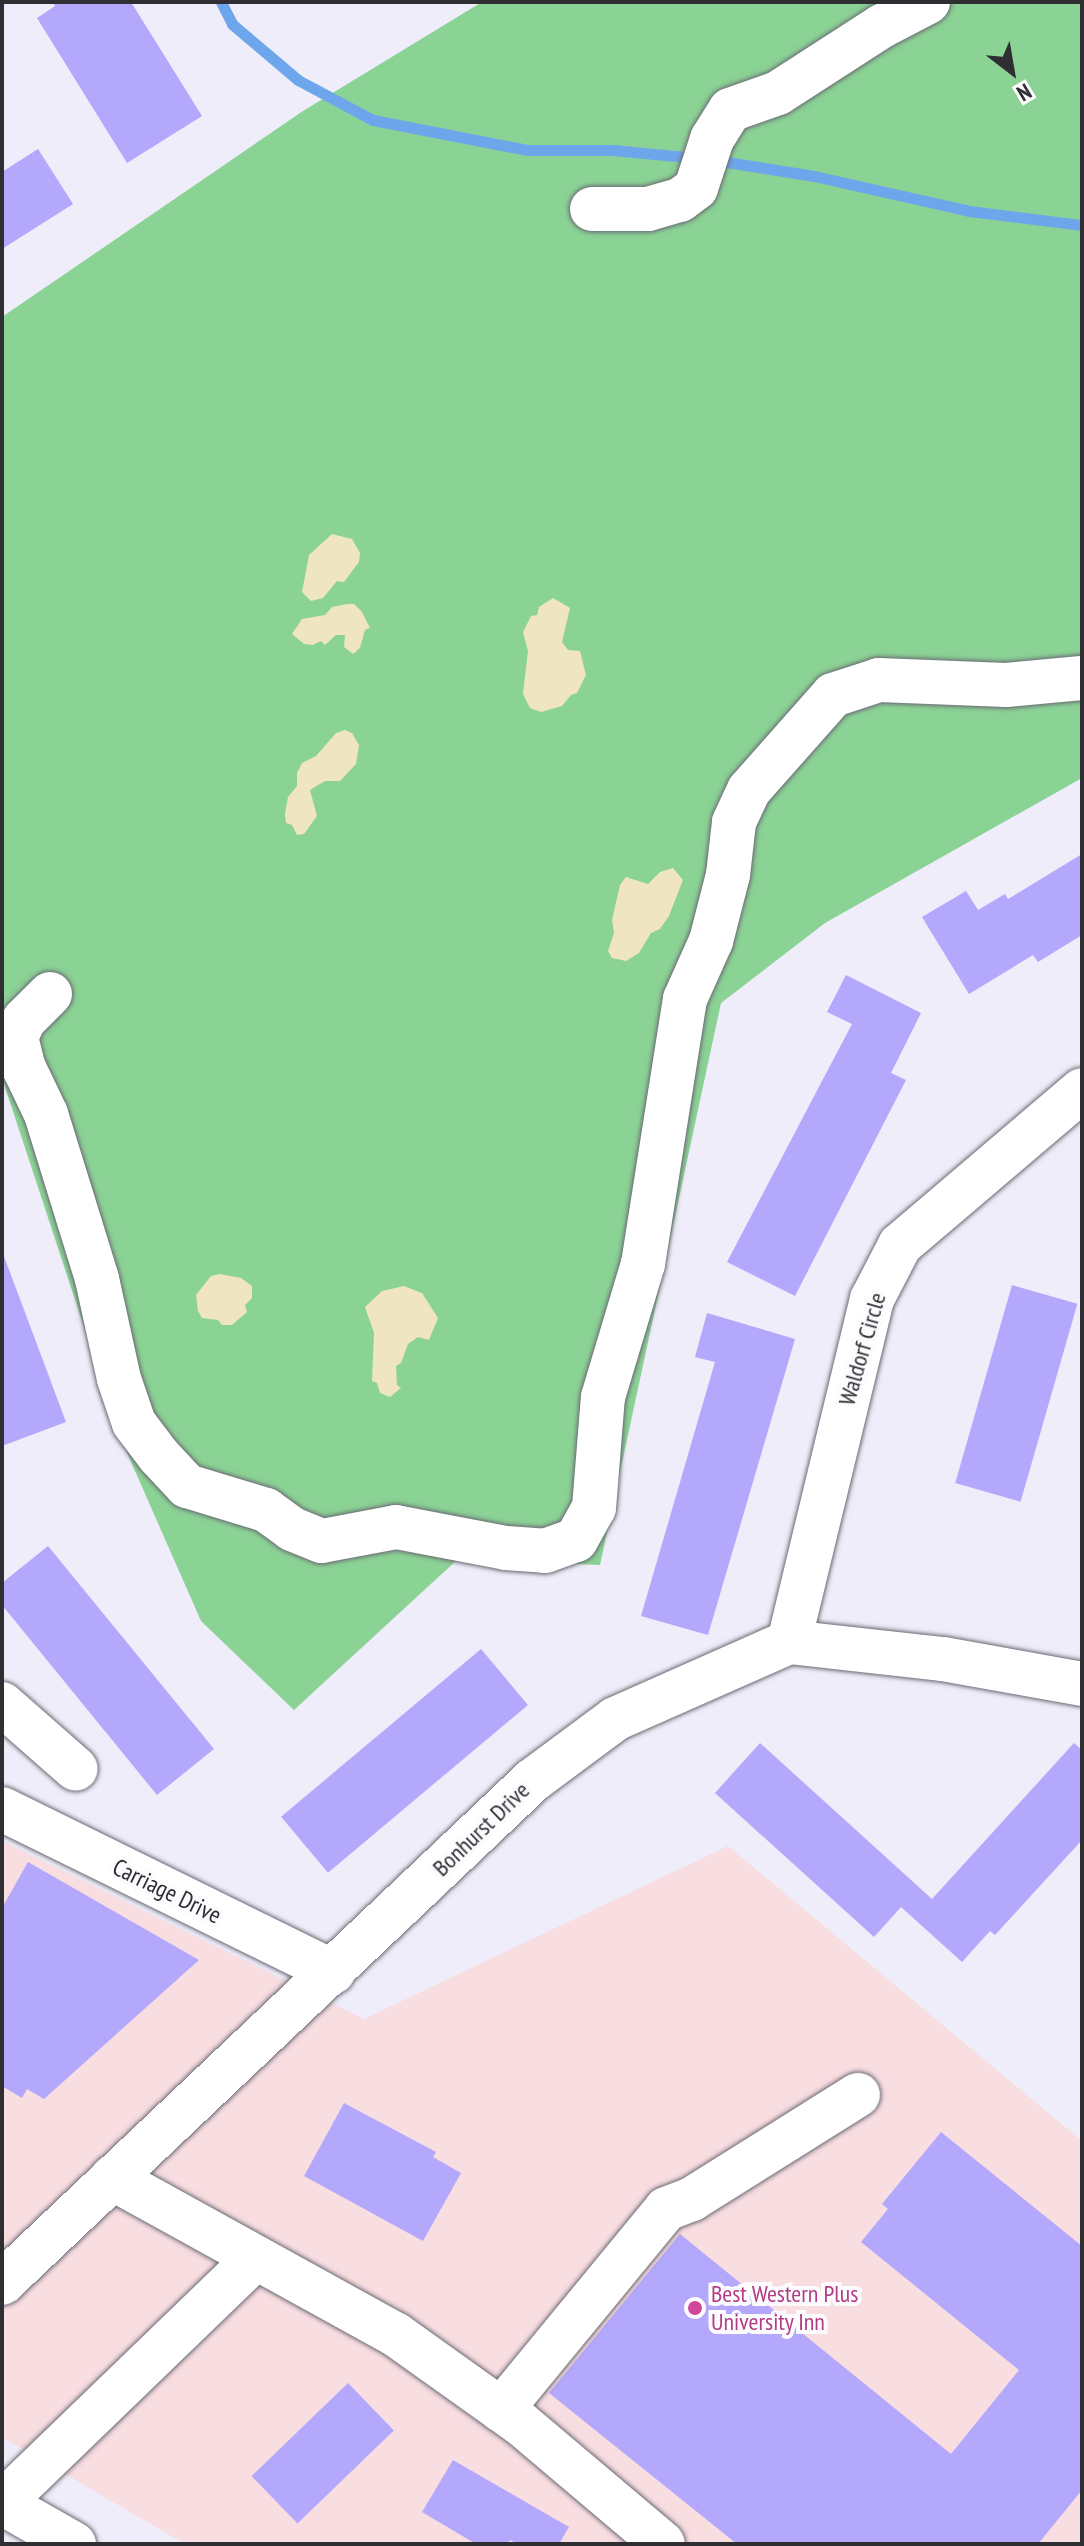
<!DOCTYPE html>
<style>
body{margin:0}
#map{position:relative;width:1084px;height:2546px;overflow:hidden;background:#eeedf9;font-family:"PT Sans Narrow",sans-serif}
div>[style]{position:absolute}
[style*='--x']{left:calc(var(--x)*1px);top:calc(var(--y)*1px);width:calc(var(--w)*1px);rotate:calc(var(--a)*1deg)}
.commercial>*{inset:0;background:#f8dde1}
.green>*{inset:0;background:#8bd295}
.sand>*{inset:0;background:#efe5c0}
.stream>*{height:11px;margin:-5.5px;padding:0 5.5px;transform-origin:5.5px;border-radius:5.5px;background:#6ea6ec}
.building>*{inset:0;background:#b3a8fb;transform-origin:0 0}
.roads{filter:drop-shadow(0 0 2px #6b6a74) drop-shadow(0 0 2px #6b6a74)}
.minor>*{height:44px;margin:-22px;padding:0 22px;transform-origin:22px;border-radius:22px;background:#fff}
.major>*{height:44px;margin:-22px;padding:0 22px;transform-origin:22px;border-radius:22px;background:#fff}
.dots>*{width:22px;height:22px;translate:-50% -50%;box-sizing:border-box;border:4px solid #fcfcfe;border-radius:50%}
span{translate:-50% -50%;white-space:nowrap;text-align:center;line-height:1.15;-webkit-text-stroke:8px #fcfcfe;paint-order:stroke}
.street-label{font-size:24px;color:#2f2f33}
.hotel-label{font-size:24px;color:#b23c85}
.left{translate:0 -50%;text-align:left}
.frame{position:absolute;inset:0;border:4px solid #2f2f33;pointer-events:none}
.north{position:absolute;left:972px;top:32px;width:80px;height:80px;-webkit-text-stroke:6px #fcfcfe;paint-order:stroke;rotate:149deg;font-size:22px;font-weight:700;line-height:32px;text-align:center;color:#2f2f33}
.north::after{content:'';display:block;margin:auto;width:28px;height:36px;background:#2f2f33;clip-path:polygon(50% 0,100% 100%,50% 72%,0 100%)}
</style>
<div id="map">
<div class="commercial">
<i style="clip-path:polygon(2px 1841px,364px 2019px,728px 1846px,1082px 2141px,1082px 2544px,185px 2544px,2px 2437px)"></i>
</div>
<div class="green">
<i style="clip-path:polygon(482px 2px,1082px 2px,1082px 778px,825px 923px,721px 1003px,600px 1565px,458px 1559px,294px 1710px,201px 1621px,121px 1439px,2px 1078px,2px 317px,303px 111px)"></i>
</div>
<div class="sand">
<i style="clip-path:polygon(332px 534px,352px 539px,360px 553px,359px 562px,344px 582px,337px 581px,323px 598px,311px 601px,302px 592px,309px 555px)"></i>
<i style="clip-path:polygon(553px 598px,570px 608px,562px 642px,568px 650px,580px 651px,586px 675px,577px 693px,571px 695px,562px 706px,541px 712px,530px 708px,523px 694px,528px 651px,523px 632px,531px 616px,537px 615px,539px 607px)"></i>
<i style="clip-path:polygon(347px 604px,354px 604px,362px 612px,370px 628px,365px 630px,360px 648px,353px 654px,344px 647px,345px 635px,336px 635px,325px 645px,321px 641px,313px 645px,304px 644px,292px 634px,302px 619px,325px 615px,332px 607px)"></i>
<i style="clip-path:polygon(345px 730px,352px 733px,359px 745px,356px 764px,340px 781px,325px 781px,310px 790px,317px 816px,304px 834px,297px 835px,292px 825px,286px 823px,285px 814px,288px 797px,297px 786px,297px 773px,302px 763px,316px 756px,336px 733px)"></i>
<i style="clip-path:polygon(673px 868px,683px 880px,669px 916px,660px 929px,651px 933px,639px 953px,626px 961px,612px 958px,608px 951px,614px 933px,612px 920px,620px 885px,626px 877px,648px 884px,660px 872px)"></i>
<i style="clip-path:polygon(219px 1274px,241px 1278px,252px 1286px,252px 1298px,245px 1305px,247px 1312px,232px 1325px,222px 1325px,218px 1320px,202px 1318px,198px 1311px,196px 1295px,211px 1276px)"></i>
<i style="clip-path:polygon(404px 1286px,422px 1293px,438px 1318px,429px 1340px,418px 1337px,408px 1344px,401px 1363px,396px 1366px,397px 1385px,401px 1388px,390px 1397px,380px 1393px,377px 1383px,372px 1381px,374px 1333px,365px 1307px,382px 1291px)"></i>
</div>
<div class="stream">
<i style="--x:221;--y:2;--w:25;--a:63"></i>
<i style="--x:232;--y:24;--w:87;--a:40.3"></i>
<i style="--x:298;--y:80;--w:85;--a:28.1"></i>
<i style="--x:373;--y:120;--w:157;--a:11"></i>
<i style="--x:527;--y:150;--w:85;--a:0"></i>
<i style="--x:612;--y:150;--w:85;--a:5.4"></i>
<i style="--x:714;--y:160;--w:101;--a:9.1"></i>
<i style="--x:814;--y:176;--w:159;--a:12.7"></i>
<i style="--x:969;--y:211;--w:114;--a:7.1"></i>
</div>
<div class="building">
<i style="clip-path:polygon(53px 2px,131px 2px,202px 116px,127px 163px,37px 18px,55px 6px)"></i>
<i style="clip-path:polygon(38px 149px,73px 204px,2px 249px,2px 172px)"></i>
<i style="clip-path:polygon(1082px 854px,1082px 935px,1038px 962px,1033px 955px,969px 994px,922px 917px,966px 891px,978px 910px,1005px 894px,1008px 899px)"></i>
<i style="clip-path:polygon(846px 975px,921px 1013px,891px 1073px,906px 1080px,795px 1296px,727px 1262px,852px 1024px,827px 1012px)"></i>
<i style="clip-path:polygon(2px 1251px,66px 1422px,2px 1446px)"></i>
<i style="left:1012px;top:1285px;width:68px;height:206px;rotate:16deg"></i>
<i style="clip-path:polygon(707px 1313px,795px 1339px,708px 1635px,641px 1616px,715px 1362px,695px 1357px)"></i>
<i style="clip-path:polygon(48px 1546px,214px 1749px,157px 1795px,2px 1605px,2px 1583px)"></i>
<i style="left:481px;top:1649px;width:73px;height:261px;rotate:50deg"></i>
<i style="clip-path:polygon(760px 1743px,932px 1899px,1074px 1743px,1082px 1750px,1082px 1840px,995px 1935px,990px 1931px,962px 1962px,901px 1907px,874px 1937px,715px 1793px)"></i>
<i style="clip-path:polygon(28px 1862px,199px 1960px,44px 2099px,27px 2089px,22px 2098px,2px 2086px,2px 1908px)"></i>
<i style="clip-path:polygon(344px 2103px,436px 2152px,433px 2157px,461px 2173px,423px 2241px,304px 2176px)"></i>
<i style="clip-path:polygon(941px 2132px,1082px 2246px,1082px 2490px,1038px 2544px,737px 2544px,549px 2393px,680px 2234px,951px 2454px,1019px 2370px,861px 2242px,888px 2209px,882px 2204px)"></i>
<i style="left:348px;top:2383px;width:66px;height:134px;rotate:46deg"></i>
<i style="clip-path:polygon(453px 2460px,569px 2527px,559px 2544px,518px 2544px,510px 2540px,507px 2544px,476px 2544px,422px 2512px)"></i>
</div>
<div class="roads">
<div class="minor">
<i style="--x:592;--y:209;--w:56;--a:0"></i>
<i style="--x:648;--y:209;--w:33;--a:-16"></i>
<i style="--x:680;--y:200;--w:20;--a:-37"></i>
<i style="--x:696;--y:188;--w:52;--a:-71.9"></i>
<i style="--x:712;--y:139;--w:34;--a:-58"></i>
<i style="--x:730;--y:110;--w:51;--a:-19.5"></i>
<i style="--x:778;--y:93;--w:124;--a:-32.8"></i>
<i style="--x:882;--y:26;--w:52;--a:-27.6"></i>
<i style="--x:50;--y:994;--w:37;--a:135"></i>
<i style="--x:24;--y:1020;--w:19;--a:115"></i>
<i style="--x:16;--y:1037;--w:32;--a:76"></i>
<i style="--x:24;--y:1068;--w:51;--a:64.4"></i>
<i style="--x:46;--y:1114;--w:173;--a:72.8"></i>
<i style="--x:97;--y:1279;--w:102;--a:77.6"></i>
<i style="--x:119;--y:1379;--w:46;--a:71.2"></i>
<i style="--x:134;--y:1423;--w:41;--a:52.9"></i>
<i style="--x:159;--y:1456;--w:41;--a:47"></i>
<i style="--x:187;--y:1486;--w:83;--a:16.9"></i>
<i style="--x:266;--y:1510;--w:32;--a:36"></i>
<i style="--x:292;--y:1529;--w:32;--a:22"></i>
<i style="--x:322;--y:1541;--w:75;--a:-10.7"></i>
<i style="--x:396;--y:1527;--w:112;--a:10.8"></i>
<i style="--x:506;--y:1548;--w:39;--a:4"></i>
<i style="--x:545;--y:1551;--w:33;--a:-20"></i>
<i style="--x:576;--y:1540;--w:37;--a:-61"></i>
<i style="--x:594;--y:1508;--w:111;--a:-85.4"></i>
<i style="--x:603;--y:1397;--w:139;--a:-73.3"></i>
<i style="--x:643;--y:1264;--w:268;--a:-81"></i>
<i style="--x:685;--y:999;--w:64;--a:-65.9"></i>
<i style="--x:711;--y:941;--w:68;--a:-75.6"></i>
<i style="--x:728;--y:875;--w:53;--a:-83.5"></i>
<i style="--x:734;--y:822;--w:35;--a:-65"></i>
<i style="--x:749;--y:790;--w:127;--a:-48.5"></i>
<i style="--x:833;--y:695;--w:48;--a:-18.1"></i>
<i style="--x:879;--y:680;--w:127;--a:2.3"></i>
<i style="--x:1006;--y:685;--w:76;--a:-5.3"></i>
<i style="--x:789;--y:1642;--w:353;--a:-76.4"></i>
<i style="--x:872;--y:1299;--w:61;--a:-62.6"></i>
<i style="--x:900;--y:1245;--w:239;--a:-40.4"></i>
<i style="--x:2;--y:1704;--w:98;--a:41.3"></i>
<i style="--x:2;--y:1809;--w:369;--a:26.2"></i>
<i style="--x:112;--y:2178;--w:323;--a:28.9"></i>
<i style="--x:395;--y:2334;--w:153;--a:35.5"></i>
<i style="--x:520;--y:2423;--w:187;--a:40.2"></i>
<i style="--x:2;--y:2283;--w:731;--a:-43.45"></i>
<i style="--x:533;--y:1780;--w:102;--a:-36.6"></i>
<i style="--x:615;--y:1719;--w:190;--a:-23.9"></i>
<i style="--x:789;--y:1642;--w:155;--a:6.3"></i>
<i style="--x:943;--y:1659;--w:141;--a:10.2"></i>
<i style="--x:501;--y:2410;--w:260;--a:-50.6"></i>
<i style="--x:666;--y:2209;--w:28;--a:-21"></i>
<i style="--x:692;--y:2199;--w:196;--a:-32.1"></i>
<i style="--x:2;--y:2503;--w:353;--a:-44"></i>
</div>
<div class="major">
<i style="--x:2;--y:2503;--w:83;--a:29.7"></i>
</div>
</div>
<div class="dots">
<i style="left:695px;top:2308px;background:#d1479c"></i>
</div>
<div class="street-label">
<span style="left:862px;top:1349px;rotate:-74deg">Waldorf Circle</span>
<span style="left:481px;top:1829px;rotate:-44deg">Bonhurst Drive</span>
<span style="left:167px;top:1891px;rotate:26deg">Carriage Drive</span>
</div>
<div class="hotel-label">
<span class="left" style="left:711px;top:2308px">Best Western Plus<br>University Inn</span>
</div>
<div class="frame"></div>
<div class="north">N</div>
</div>
